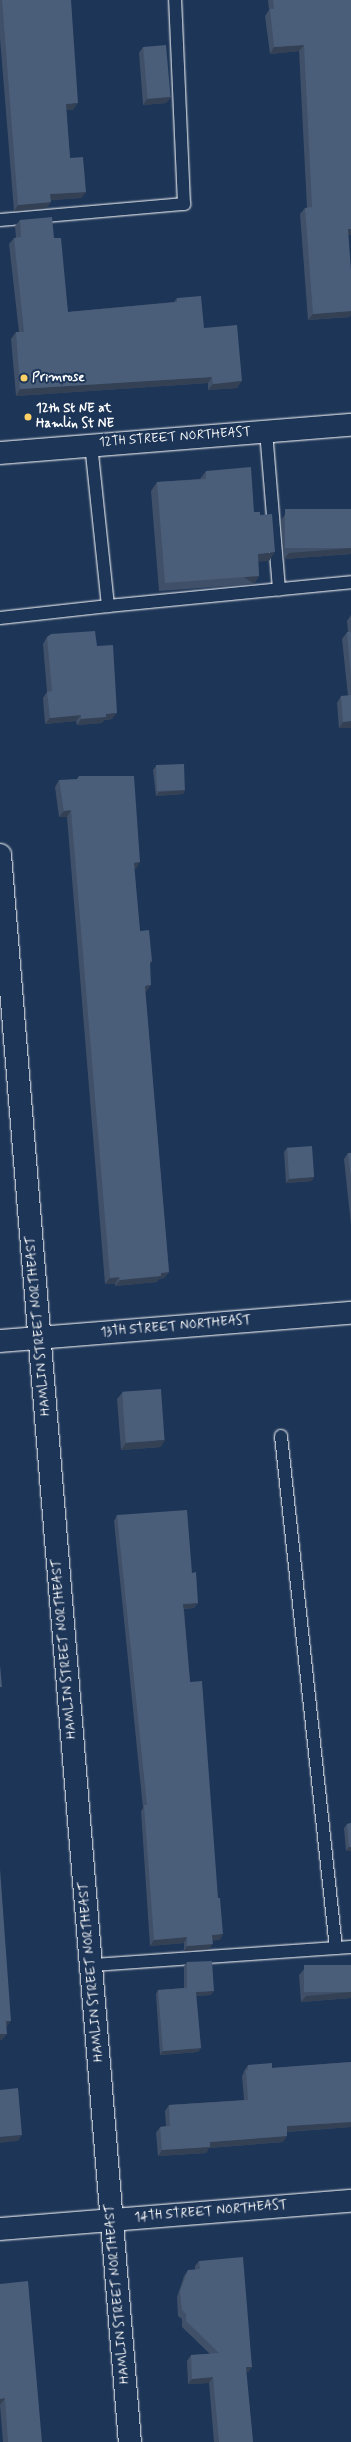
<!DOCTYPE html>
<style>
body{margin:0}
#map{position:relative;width:351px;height:2442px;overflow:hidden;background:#1d3557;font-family:Mynerve,sans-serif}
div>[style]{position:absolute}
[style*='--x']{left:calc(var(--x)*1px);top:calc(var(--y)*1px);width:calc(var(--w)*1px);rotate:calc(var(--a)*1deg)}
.roads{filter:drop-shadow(0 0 1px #fff) drop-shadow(0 0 1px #fff)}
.service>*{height:12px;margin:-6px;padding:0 6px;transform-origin:6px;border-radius:6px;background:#1d3557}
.minor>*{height:22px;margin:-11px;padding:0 11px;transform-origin:11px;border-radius:11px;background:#1d3557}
.tertiary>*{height:22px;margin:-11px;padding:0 11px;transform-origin:11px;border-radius:11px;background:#1d3557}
.wall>*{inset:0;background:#405068}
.shaded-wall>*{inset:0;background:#344155;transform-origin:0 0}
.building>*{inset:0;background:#4a5d79;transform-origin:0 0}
.dots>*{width:11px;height:11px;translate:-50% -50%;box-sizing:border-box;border:2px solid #1d3557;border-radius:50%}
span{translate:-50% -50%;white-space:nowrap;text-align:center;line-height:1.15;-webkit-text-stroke:4px #1d3557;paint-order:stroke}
.poi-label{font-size:13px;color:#fff;font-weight:700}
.left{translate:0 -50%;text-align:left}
.street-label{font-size:13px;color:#fff}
</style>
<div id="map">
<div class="roads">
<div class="service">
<i style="--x:0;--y:220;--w:185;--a:-5"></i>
<i style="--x:184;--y:204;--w:204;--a:-92.5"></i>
<i style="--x:266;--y:431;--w:159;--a:85.3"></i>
<i style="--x:91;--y:444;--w:163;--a:84"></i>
<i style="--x:108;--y:606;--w:244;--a:-5.6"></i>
<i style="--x:0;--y:618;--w:109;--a:-6.3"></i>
<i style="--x:281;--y:1436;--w:515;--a:83.87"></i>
<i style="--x:92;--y:1965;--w:260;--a:-4"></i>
</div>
<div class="minor">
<i style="--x:0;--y:855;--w:1592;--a:85.32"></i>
<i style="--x:0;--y:2229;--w:352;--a:-4.6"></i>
</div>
<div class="tertiary">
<i style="--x:0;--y:453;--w:352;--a:-4.6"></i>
<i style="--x:0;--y:1341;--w:352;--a:-4.6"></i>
</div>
</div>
<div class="wall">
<i style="clip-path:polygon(0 0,71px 0,73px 110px,66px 110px,70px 158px,86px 192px,81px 198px,50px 200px,51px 202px,46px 208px,14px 211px,0 38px)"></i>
<i style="clip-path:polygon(268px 0,351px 0,351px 235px,348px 235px,350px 317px,308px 320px,300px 214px,305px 208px,307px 208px,299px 51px,270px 54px,265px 16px,269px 10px)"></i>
<i style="clip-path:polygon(143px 47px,171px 97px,166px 103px,143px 105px,139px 53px)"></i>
<i style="clip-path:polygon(20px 220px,54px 238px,68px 312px,174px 302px,177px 298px,204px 328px,237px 388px,208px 390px,208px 383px,16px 396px,11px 339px,16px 332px,19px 332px,9px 244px,14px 238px,16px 238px,15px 226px)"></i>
<i style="clip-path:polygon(206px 471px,254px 512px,260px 515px,269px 561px,258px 561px,259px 576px,254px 584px,159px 591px,151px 491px,157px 482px,200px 479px)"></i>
<i style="clip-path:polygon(351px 509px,351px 554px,284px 559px,281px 521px,285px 514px)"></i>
<i style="clip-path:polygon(351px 615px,351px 728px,339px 728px,337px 703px,341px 696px,348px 696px,342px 639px,347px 632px,348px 632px,347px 621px)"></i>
<i style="clip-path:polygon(47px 637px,97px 646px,112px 719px,104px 720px,102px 723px,77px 725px,76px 721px,45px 724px,43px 698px,47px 692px,43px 644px)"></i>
<i style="clip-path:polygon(156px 766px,185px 790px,183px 794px,156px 796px,153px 770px)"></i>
<i style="clip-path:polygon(59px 780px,136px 869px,134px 869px,140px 931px,152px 961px,150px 964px,146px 992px,145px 992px,169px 1272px,164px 1278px,159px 1279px,157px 1282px,115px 1286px,115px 1284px,105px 1284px,67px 817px,59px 817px,55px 787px)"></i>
<i style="clip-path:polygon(287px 1148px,312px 1181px,286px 1183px,284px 1152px)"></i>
<i style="clip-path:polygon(348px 1153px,351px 1153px,351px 1225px,344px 1159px)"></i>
<i style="clip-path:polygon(122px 1393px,161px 1447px,121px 1450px,117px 1399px)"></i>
<i style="clip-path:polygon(117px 1515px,192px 1573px,198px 1603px,194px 1608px,184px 1609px,190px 1682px,220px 1940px,212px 1940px,209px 1949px,184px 1951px,184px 1943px,150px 1946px,141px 1811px,143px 1808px,114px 1521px)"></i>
<i style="clip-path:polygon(351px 1823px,351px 1851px,346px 1851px,344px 1828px,347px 1824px)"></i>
<i style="clip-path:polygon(187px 1962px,211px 1995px,196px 1996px,201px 2048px,198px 2052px,160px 2055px,156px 1994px,158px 1990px,184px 1988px,184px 1966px)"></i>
<i style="clip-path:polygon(351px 1965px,351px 1998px,301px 2002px,299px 1975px,304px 1969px)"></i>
<i style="clip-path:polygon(351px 2062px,351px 2127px,287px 2132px,283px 2142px,209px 2148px,206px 2153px,158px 2156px,156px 2133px,160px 2127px,166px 2126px,165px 2111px,169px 2105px,244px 2100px,242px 2076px,244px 2072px,244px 2071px,248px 2065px,272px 2068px)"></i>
<i style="clip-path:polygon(199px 2261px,252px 2367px,248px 2372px,246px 2372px,253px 2442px,214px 2442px,209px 2383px,188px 2384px,187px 2361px,191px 2355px,210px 2354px,182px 2327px,182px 2319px,178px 2316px,177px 2297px,184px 2276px,188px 2270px,195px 2270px,195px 2266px)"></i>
<i style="clip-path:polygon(0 2284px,42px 2442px,3px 2442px,0 2405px)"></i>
</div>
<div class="shaded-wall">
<i style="clip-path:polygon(304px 45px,299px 51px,270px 54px,274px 47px)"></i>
<i style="clip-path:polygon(171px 97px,166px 103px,143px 105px,147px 99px)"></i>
<i style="clip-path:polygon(78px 103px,73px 110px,61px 110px,66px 104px)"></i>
<i style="clip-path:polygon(86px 192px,81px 198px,45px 201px,50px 194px)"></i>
<i style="clip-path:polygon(51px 202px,46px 208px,14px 211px,18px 205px)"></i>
<i style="clip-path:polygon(348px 229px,351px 229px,351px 235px,343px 236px)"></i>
<i style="clip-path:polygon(351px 311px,351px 315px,350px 317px,308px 320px,313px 314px)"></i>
<i style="clip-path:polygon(212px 377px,208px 383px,16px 396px,20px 389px)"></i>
<i style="clip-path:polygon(242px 381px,237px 388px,208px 390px,213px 384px)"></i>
<i style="clip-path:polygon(351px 548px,351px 554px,284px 559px,289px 553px)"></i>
<i style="clip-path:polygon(275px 552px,269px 561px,252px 562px,258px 554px)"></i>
<i style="left:259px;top:576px;width:9px;height:94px;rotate:122deg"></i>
<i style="clip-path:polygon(117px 713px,112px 719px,104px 720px,102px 723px,77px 725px,81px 719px,106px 714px)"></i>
<i style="clip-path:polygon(81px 715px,76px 721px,45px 724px,50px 718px)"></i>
<i style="clip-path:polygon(351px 721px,351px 728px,339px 728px,343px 722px)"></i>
<i style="clip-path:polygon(185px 790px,183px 794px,156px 796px,159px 792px)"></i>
<i style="clip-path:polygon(71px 810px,67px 817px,59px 817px,64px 811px)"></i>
<i style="clip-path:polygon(140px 862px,136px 869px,129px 869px,134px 863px)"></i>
<i style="clip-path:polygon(151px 985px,146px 992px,140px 992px,145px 986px)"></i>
<i style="clip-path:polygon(314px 1177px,312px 1181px,286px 1183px,289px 1179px)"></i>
<i style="clip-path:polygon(169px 1272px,164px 1278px,159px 1279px,157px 1282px,115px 1286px,120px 1280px,161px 1273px)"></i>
<i style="clip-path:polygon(119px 1277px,115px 1284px,105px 1284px,110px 1278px)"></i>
<i style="clip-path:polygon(165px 1440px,161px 1447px,121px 1450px,126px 1443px)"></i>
<i style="clip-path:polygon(198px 1603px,194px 1608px,180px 1609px,183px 1604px)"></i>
<i style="clip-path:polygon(349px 1847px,351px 1847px,351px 1851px,346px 1851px)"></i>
<i style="clip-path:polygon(223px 1934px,220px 1940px,208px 1941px,212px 1935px)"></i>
<i style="clip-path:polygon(187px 1937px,184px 1943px,150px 1946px,154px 1940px)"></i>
<i style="clip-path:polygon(213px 1944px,209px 1949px,184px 1951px,187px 1946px)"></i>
<i style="clip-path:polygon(214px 1991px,211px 1995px,194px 1996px,196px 1992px)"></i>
<i style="clip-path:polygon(351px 1992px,351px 1998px,301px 2002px,306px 1996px)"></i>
<i style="clip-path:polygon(6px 2021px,11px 2021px,6px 2027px)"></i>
<i style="clip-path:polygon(0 2034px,7px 2034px,2px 2040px,0 2040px)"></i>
<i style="clip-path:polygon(201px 2048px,198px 2052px,160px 2055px,163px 2051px)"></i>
<i style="clip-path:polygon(351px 2122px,351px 2127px,283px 2132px,287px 2126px)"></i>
<i style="clip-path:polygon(22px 2135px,18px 2141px,0 2143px,0 2137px)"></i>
<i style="clip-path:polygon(287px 2136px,283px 2142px,209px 2148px,206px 2153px,158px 2156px,162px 2150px,210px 2142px)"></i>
<i style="clip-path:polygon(246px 2367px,252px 2367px,248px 2372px,242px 2373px)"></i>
<i style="clip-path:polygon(213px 2377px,209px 2383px,188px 2384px,192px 2379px)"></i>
<i style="clip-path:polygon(5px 2398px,0 2405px,0 2399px)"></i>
</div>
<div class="building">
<i style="clip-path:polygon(2px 0,71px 0,78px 103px,66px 104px,70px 158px,83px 157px,86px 192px,50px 194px,51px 202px,18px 205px)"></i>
<i style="clip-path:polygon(273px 0,351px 0,351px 229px,348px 229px,351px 270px,351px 311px,313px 314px,305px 208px,312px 207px,304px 45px,274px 47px,270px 9px,274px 9px)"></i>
<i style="left:166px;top:45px;width:52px;height:23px;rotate:85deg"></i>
<i style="clip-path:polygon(52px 217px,54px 238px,61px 238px,68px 312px,177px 302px,177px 298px,201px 296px,204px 328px,237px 325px,242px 381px,213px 384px,212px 377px,20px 389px,16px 332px,24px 332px,14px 238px,21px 237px,20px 220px)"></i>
<i style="clip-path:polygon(251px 467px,254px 512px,260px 512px,260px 515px,272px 514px,275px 552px,258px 554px,259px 576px,165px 583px,157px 482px,206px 479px,206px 471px)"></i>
<i style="left:351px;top:509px;width:39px;height:66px;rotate:90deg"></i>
<i style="clip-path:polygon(95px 631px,97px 646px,113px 645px,117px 713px,106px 714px,106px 717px,81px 719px,81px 715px,50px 718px,47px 692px,52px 691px,47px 637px,51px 634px)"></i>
<i style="clip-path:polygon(347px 632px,351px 632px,351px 677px)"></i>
<i style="clip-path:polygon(351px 695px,351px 721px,343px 722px,341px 696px)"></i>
<i style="left:184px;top:764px;width:26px;height:28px;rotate:88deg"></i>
<i style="clip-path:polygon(79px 776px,134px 776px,140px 862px,134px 863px,140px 931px,149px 930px,152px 961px,150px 961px,151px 985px,145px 986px,169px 1272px,161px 1273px,161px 1276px,120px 1280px,119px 1277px,110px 1278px,71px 810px,64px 811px,59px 780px,77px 779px)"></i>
<i style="left:312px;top:1146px;width:31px;height:25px;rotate:86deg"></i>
<i style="clip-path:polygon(348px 1153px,351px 1153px,351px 1179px)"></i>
<i style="left:161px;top:1389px;width:51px;height:39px;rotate:86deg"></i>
<i style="clip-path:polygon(187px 1510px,192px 1573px,196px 1572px,198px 1603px,183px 1604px,190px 1682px,202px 1681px,218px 1898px,220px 1898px,223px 1934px,212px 1935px,213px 1944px,187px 1946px,187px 1937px,154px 1940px,144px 1805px,147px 1805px,117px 1515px)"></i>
<i style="clip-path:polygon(0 1665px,2px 1687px,0 1687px)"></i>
<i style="clip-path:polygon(351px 1823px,351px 1847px,349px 1847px,347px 1824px)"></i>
<i style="clip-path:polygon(0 1869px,11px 2021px,6px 2021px,7px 2034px,0 2034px)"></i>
<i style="clip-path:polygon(212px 1961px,214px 1991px,196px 1992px,201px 2048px,163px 2051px,158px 1990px,187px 1988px,187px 1962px)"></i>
<i style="left:351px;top:1965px;width:27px;height:47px;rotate:90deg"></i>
<i style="clip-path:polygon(351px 2062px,351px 2122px,287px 2126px,287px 2136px,210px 2142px,210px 2147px,162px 2150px,160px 2127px,170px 2126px,169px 2105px,248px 2100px,246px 2070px,248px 2070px,248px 2065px,272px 2063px,272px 2068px)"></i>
<i style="clip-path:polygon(18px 2088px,22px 2135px,0 2137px,0 2090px)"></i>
<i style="clip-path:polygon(243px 2257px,252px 2367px,246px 2367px,253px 2442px,219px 2442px,213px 2377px,192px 2379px,191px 2355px,219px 2353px,186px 2321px,186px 2314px,182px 2310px,180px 2291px,188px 2270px,200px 2269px,199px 2261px)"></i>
<i style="clip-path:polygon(28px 2281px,42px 2442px,8px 2442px,5px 2398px,0 2399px,0 2284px)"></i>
</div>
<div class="dots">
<i style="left:24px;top:378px;background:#ffd166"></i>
<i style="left:28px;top:417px;background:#ffd166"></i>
</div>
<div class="poi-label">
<span class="left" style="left:32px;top:378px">Primrose</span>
<span class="left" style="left:36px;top:417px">12th St NE at<br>Hamlin St NE</span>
</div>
<div class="street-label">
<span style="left:175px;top:438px;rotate:-4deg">12TH STREET NORTHEAST</span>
<span style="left:39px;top:1326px;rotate:-95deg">HAMLIN STREET NORTHEAST</span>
<span style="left:176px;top:1327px;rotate:-5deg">13TH STREET NORTHEAST</span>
<span style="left:65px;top:1649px;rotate:-95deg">HAMLIN STREET NORTHEAST</span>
<span style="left:92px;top:1972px;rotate:-95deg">HAMLIN STREET NORTHEAST</span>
<span style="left:211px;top:2212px;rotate:-5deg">14TH STREET NORTHEAST</span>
<span style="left:118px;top:2294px;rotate:-95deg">HAMLIN STREET NORTHEAST</span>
</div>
</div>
